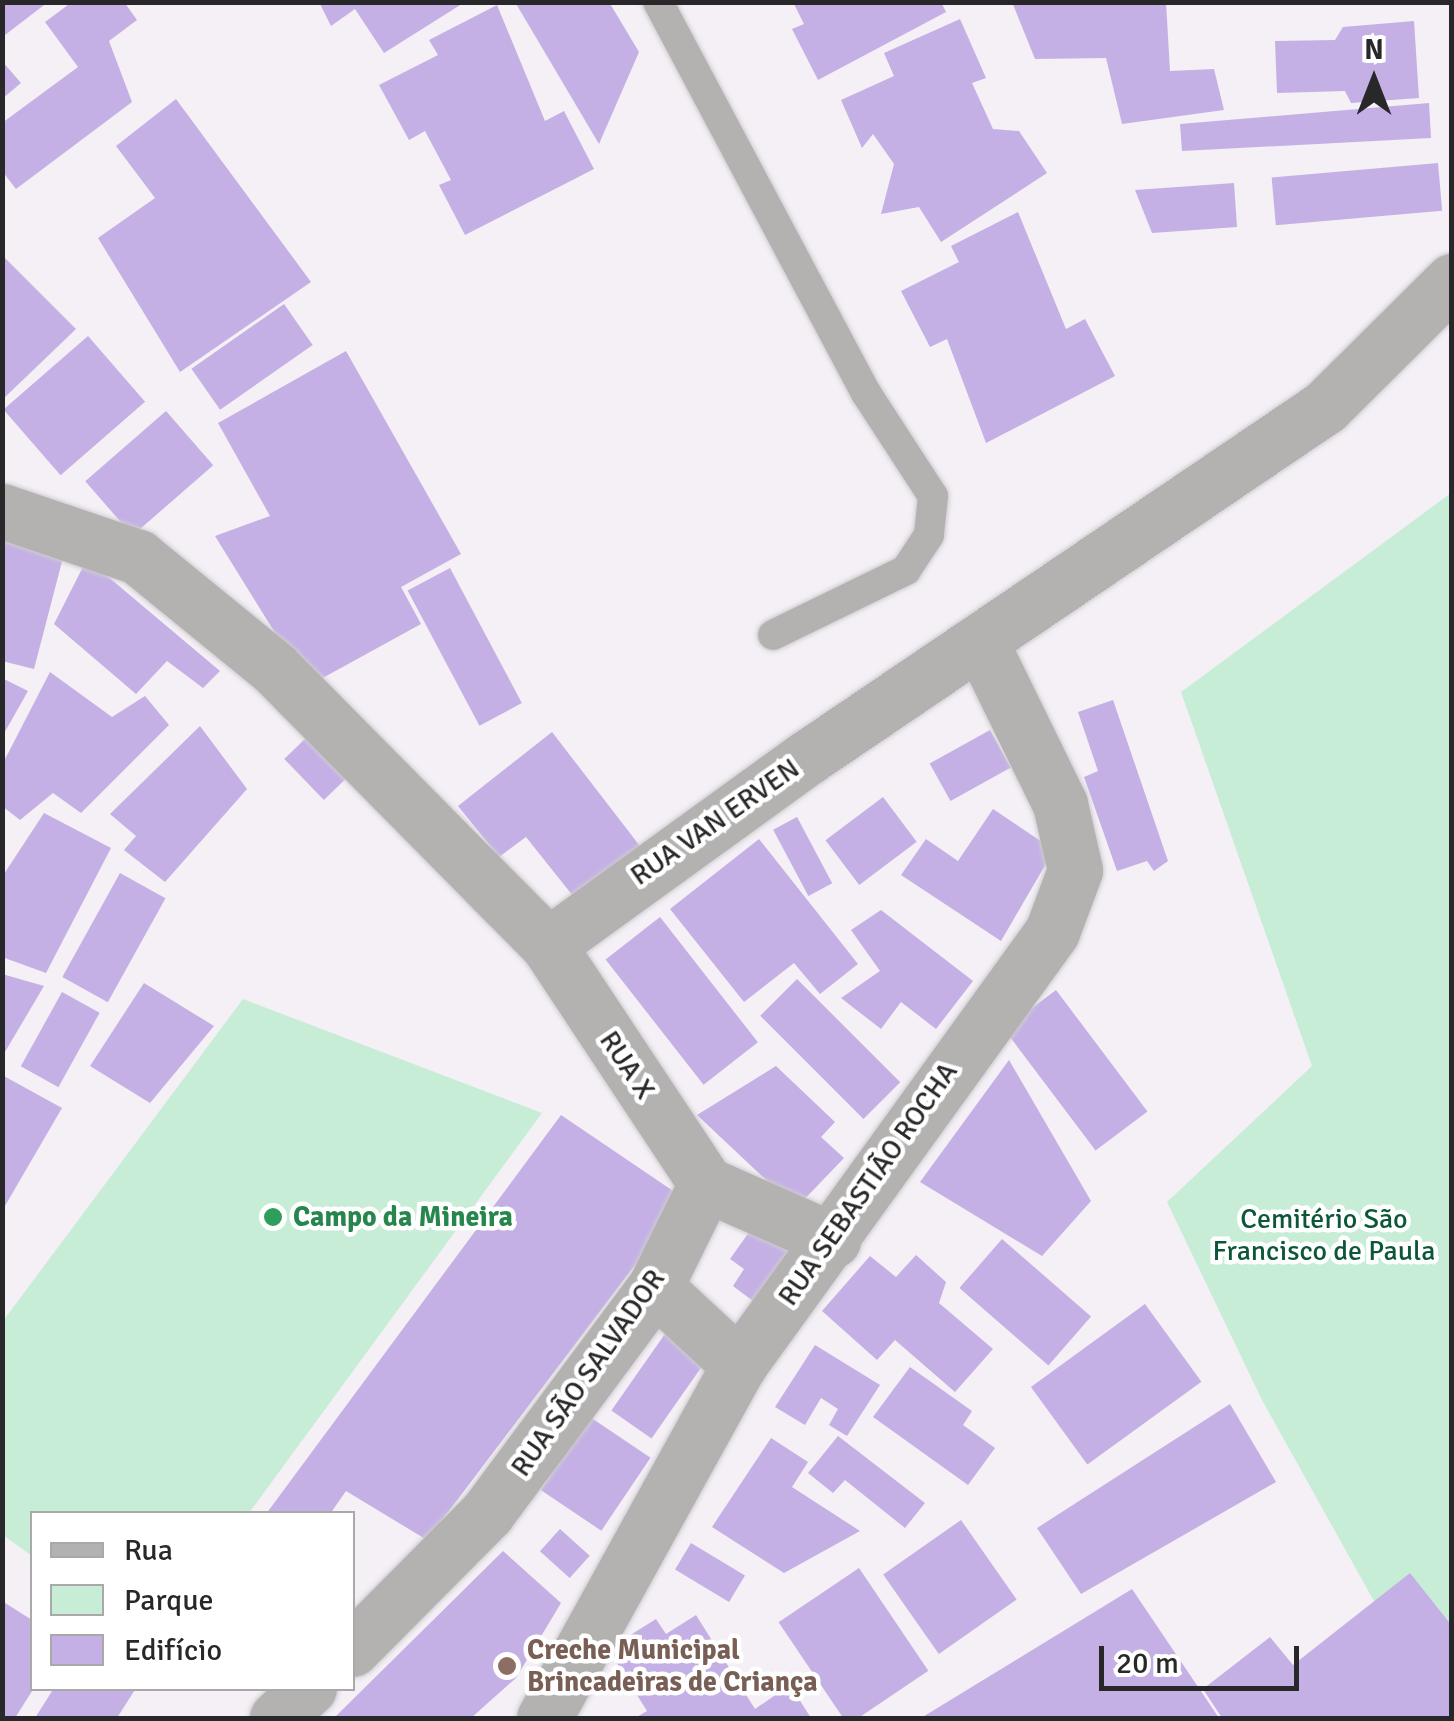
<!DOCTYPE html>
<meta charset="utf-8">
<style>
body{margin:0}
#map{position:relative;width:1454px;height:1721px;overflow:hidden;background:#f4f0f6;font-family:Signika,sans-serif}
div>[style]{position:absolute}
[style*='--x']{left:calc(var(--x)*1px);top:calc(var(--y)*1px);width:calc(var(--w)*1px);rotate:calc(var(--a)*1deg)}
.green>*{inset:0;background:#c7edd7}
.building>*{inset:0;background:#c4b0e5;transform-origin:0 0}
.roads{filter:drop-shadow(0 0 2px #cfccd1) drop-shadow(0 0 2px #cfccd1)}
.service>*{height:30px;margin:-15px;padding:0 15px;transform-origin:15px;border-radius:15px;background:#b4b2b0}
.minor>*{height:55px;margin:-27.5px;padding:0 27.5px;transform-origin:27.5px;border-radius:27.5px;background:#b4b2b0}
.dots>*{width:28px;height:28px;translate:-50% -50%;box-sizing:border-box;border:5px solid #fff;border-radius:50%}
span{translate:-50% -50%;white-space:nowrap;text-align:center;line-height:1.15;-webkit-text-stroke:9px #fff;paint-order:stroke}
.street-label{font-size:28px;color:#282729}
.leisure-label{font-size:28px;color:#27864d;font-weight:700}
.left{translate:0 -50%;text-align:left}
.park-label{font-size:28px;color:#0c5739}
.education-label{font-size:28px;color:#785e54;font-weight:700}
.frame{position:absolute;inset:0;border:5px solid #282729;pointer-events:none}
.legend{position:absolute;left:30px;top:1511px;width:325px;height:180px;box-sizing:border-box;background:#fff;border:2px solid #a9a9a9;margin:0;padding:12px 18px;list-style:none;font-size:30px;color:#282729}
.legend li{display:flex;align-items:center;gap:20px;height:50px}
.legend b{width:50px;border:2px solid #a9a9a9}
.north{position:absolute;left:1324px;top:30px;width:100px;height:100px;-webkit-text-stroke:8px #fff;paint-order:stroke;rotate:0deg;font-size:28px;font-weight:700;line-height:40px;text-align:center;color:#282729}
.north::after{content:'';display:block;margin:auto;width:35px;height:45px;background:#282729;clip-path:polygon(50% 0,100% 100%,50% 72%,0 100%)}
.scale{position:absolute;left:1099px;top:1646px;width:200px;height:45px;box-sizing:border-box;border:5px solid #282729;border-top:0;padding-left:12px;font-size:30px;line-height:35px;white-space:nowrap;color:#282729;-webkit-text-stroke:8px #fff;paint-order:stroke}
</style>
<div id="map">
<div class="green">
<i style="clip-path:polygon(1451px 493px,1451px 1718px,1439px 1718px,1262px 1400px,1167px 1202px,1312px 1066px,1181px 692px)"></i>
<i style="clip-path:polygon(243px 999px,542px 1113px,249px 1513px,32px 1514px,32px 1556px,3px 1535px,3px 1321px)"></i>
</div>
<div class="building">
<i style="clip-path:polygon(2px 2px,48px 2px,5px 35px)"></i>
<i style="clip-path:polygon(72px 2px,124px 2px,137px 20px,109px 41px,132px 102px,16px 189px,2px 171px,2px 123px,78px 67px,45px 22px)"></i>
<i style="clip-path:polygon(319px 2px,465px 2px,384px 53px,355px 9px,331px 26px)"></i>
<i style="clip-path:polygon(515px 2px,609px 2px,639px 52px,599px 144px)"></i>
<i style="clip-path:polygon(793px 2px,941px 2px,946px 12px,818px 80px,792px 29px,804px 24px)"></i>
<i style="clip-path:polygon(1012px 2px,1166px 2px,1170px 71px,1214px 69px,1224px 110px,1122px 124px,1106px 58px,1035px 59px)"></i>
<i style="clip-path:polygon(497px 5px,545px 121px,564px 111px,594px 169px,465px 235px,439px 185px,451px 180px,425px 131px,409px 140px,379px 85px,438px 55px,429px 40px)"></i>
<i style="clip-path:polygon(960px 19px,986px 78px,972px 83px,993px 129px,1019px 131px,1047px 173px,941px 242px,919px 207px,881px 214px,894px 164px,873px 134px,862px 148px,841px 100px,894px 76px,884px 53px)"></i>
<i style="clip-path:polygon(1414px 21px,1419px 98px,1351px 103px,1345px 91px,1277px 93px,1275px 41px,1335px 40px,1343px 27px)"></i>
<i style="clip-path:polygon(2px 61px,21px 83px,2px 99px)"></i>
<i style="clip-path:polygon(176px 99px,311px 282px,180px 372px,98px 238px,155px 198px,116px 146px)"></i>
<i style="clip-path:polygon(1429px 103px,1431px 138px,1182px 151px,1180px 124px)"></i>
<i style="left:1438px;top:163px;width:48px;height:167px;rotate:85deg"></i>
<i style="clip-path:polygon(1234px 183px,1237px 227px,1152px 233px,1135px 190px)"></i>
<i style="clip-path:polygon(1018px 212px,1066px 329px,1085px 319px,1115px 376px,986px 443px,947px 339px,930px 347px,901px 291px,959px 262px,951px 246px)"></i>
<i style="clip-path:polygon(2px 255px,76px 329px,2px 400px)"></i>
<i style="left:284px;top:304px;width:50px;height:113px;rotate:55deg"></i>
<i style="left:88px;top:336px;width:87px;height:112px;rotate:49deg"></i>
<i style="clip-path:polygon(346px 351px,461px 554px,401px 587px,421px 624px,308px 686px,215px 536px,270px 516px,218px 423px)"></i>
<i style="left:166px;top:411px;width:72px;height:107px;rotate:49deg"></i>
<i style="clip-path:polygon(2px 534px,65px 550px,34px 669px,2px 661px)"></i>
<i style="clip-path:polygon(87px 559px,220px 671px,203px 688px,167px 661px,136px 694px,54px 624px)"></i>
<i style="left:450px;top:568px;width:153px;height:48px;rotate:62deg"></i>
<i style="clip-path:polygon(50px 672px,112px 717px,145px 696px,169px 725px,81px 813px,53px 793px,20px 820px,2px 806px,2px 765px)"></i>
<i style="clip-path:polygon(2px 678px,28px 691px,2px 737px)"></i>
<i style="clip-path:polygon(1113px 700px,1168px 861px,1154px 871px,1147px 861px,1117px 871px,1084px 777px,1098px 771px,1078px 712px)"></i>
<i style="clip-path:polygon(200px 726px,247px 789px,165px 882px,124px 850px,136px 836px,110px 814px)"></i>
<i style="left:990px;top:730px;width:43px;height:69px;rotate:61deg"></i>
<i style="clip-path:polygon(552px 732px,643px 850px,577px 901px,526px 837px,499px 857px,458px 806px)"></i>
<i style="left:308px;top:736px;width:57px;height:33px;rotate:46deg"></i>
<i style="left:883px;top:797px;width:56px;height:72px;rotate:53deg"></i>
<i style="clip-path:polygon(993px 809px,1054px 850px,1001px 941px,901px 875px,926px 839px,958px 861px)"></i>
<i style="clip-path:polygon(44px 813px,111px 848px,46px 973px,2px 957px,2px 877px)"></i>
<i style="left:797px;top:817px;width:75px;height:27px;rotate:62deg"></i>
<i style="clip-path:polygon(759px 839px,858px 964px,820px 994px,794px 963px,744px 1002px,670px 909px)"></i>
<i style="left:120px;top:873px;width:52px;height:119px;rotate:29deg"></i>
<i style="clip-path:polygon(881px 910px,973px 981px,936px 1029px,901px 1002px,881px 1029px,841px 998px,880px 971px,851px 930px)"></i>
<i style="left:660px;top:917px;width:159px;height:69px;rotate:52deg"></i>
<i style="clip-path:polygon(2px 974px,44px 986px,2px 1057px)"></i>
<i style="left:797px;top:979px;width:146px;height:52px;rotate:45deg"></i>
<i style="clip-path:polygon(144px 983px,214px 1026px,150px 1103px,90px 1066px)"></i>
<i style="left:1056px;top:990px;width:152px;height:65px;rotate:53deg"></i>
<i style="left:62px;top:992px;width:43px;height:85px;rotate:29deg"></i>
<i style="clip-path:polygon(1009px 1060px,1091px 1201px,1042px 1256px,920px 1182px)"></i>
<i style="clip-path:polygon(776px 1066px,835px 1122px,821px 1137px,844px 1158px,796px 1208px,697px 1115px)"></i>
<i style="clip-path:polygon(2px 1075px,62px 1108px,2px 1211px)"></i>
<i style="clip-path:polygon(561px 1115px,685px 1199px,427px 1540px,346px 1491px,330px 1514px,266px 1514px)"></i>
<i style="clip-path:polygon(752px 1228px,807px 1244px,761px 1307px,733px 1286px,744px 1269px,730px 1259px)"></i>
<i style="left:1002px;top:1239px;width:118px;height:65px;rotate:41deg"></i>
<i style="clip-path:polygon(916px 1255px,946px 1282px,939px 1303px,993px 1349px,955px 1392px,895px 1340px,877px 1360px,822px 1311px,870px 1256px,896px 1277px)"></i>
<i style="left:1145px;top:1304px;width:96px;height:141px;rotate:54deg"></i>
<i style="left:667px;top:1331px;width:49px;height:97px;rotate:35deg"></i>
<i style="clip-path:polygon(815px 1345px,880px 1385px,847px 1436px,829px 1425px,838px 1409px,821px 1398px,805px 1425px,775px 1407px)"></i>
<i style="clip-path:polygon(910px 1367px,972px 1411px,963px 1425px,995px 1448px,968px 1485px,873px 1417px)"></i>
<i style="clip-path:polygon(1230px 1404px,1276px 1482px,1081px 1594px,1037px 1528px)"></i>
<i style="left:590px;top:1417px;width:73px;height:88px;rotate:34deg"></i>
<i style="clip-path:polygon(838px 1436px,925px 1503px,905px 1528px,845px 1480px,833px 1493px,808px 1473px)"></i>
<i style="clip-path:polygon(771px 1438px,808px 1462px,792px 1487px,860px 1531px,784px 1573px,712px 1527px)"></i>
<i style="left:961px;top:1520px;width:97px;height:95px;rotate:55deg"></i>
<i style="left:560px;top:1529px;width:40px;height:30px;rotate:42deg"></i>
<i style="left:691px;top:1543px;width:63px;height:31px;rotate:31deg"></i>
<i style="clip-path:polygon(503px 1551px,561px 1603px,516px 1678px,471px 1718px,334px 1718px)"></i>
<i style="left:859px;top:1568px;width:124px;height:97px;rotate:56deg"></i>
<i style="clip-path:polygon(1410px 1573px,1452px 1626px,1452px 1718px,1222px 1718px,1203px 1689px,1270px 1637px,1293px 1665px)"></i>
<i style="clip-path:polygon(1132px 1589px,1219px 1718px,921px 1718px)"></i>
<i style="clip-path:polygon(2px 1601px,32px 1620px,34px 1688px,15px 1718px,2px 1718px)"></i>
<i style="clip-path:polygon(696px 1615px,755px 1709px,790px 1685px,811px 1718px,635px 1718px,647px 1711px,608px 1649px,656px 1619px,666px 1634px)"></i>
<i style="clip-path:polygon(54px 1688px,136px 1688px,117px 1718px,35px 1718px)"></i>
</div>
<div class="roads">
<div class="service">
<i style="--x:658;--y:2;--w:443;--a:62"></i>
<i style="--x:866;--y:393;--w:123;--a:57"></i>
<i style="--x:933;--y:496;--w:39;--a:96"></i>
<i style="--x:929;--y:535;--w:42;--a:123.3"></i>
<i style="--x:906;--y:570;--w:148;--a:154"></i>
</div>
<div class="minor">
<i style="--x:2;--y:511;--w:144;--a:18.7"></i>
<i style="--x:138;--y:557;--w:176;--a:39.2"></i>
<i style="--x:274;--y:668;--w:390;--a:45.3"></i>
<i style="--x:548;--y:945;--w:321;--a:-35.9"></i>
<i style="--x:808;--y:757;--w:624;--a:-34.1"></i>
<i style="--x:1325;--y:407;--w:179;--a:-44.8"></i>
<i style="--x:548;--y:945;--w:287;--a:56.5"></i>
<i style="--x:655;--y:1287;--w:115;--a:42.9"></i>
<i style="--x:352;--y:1649;--w:192;--a:-45.2"></i>
<i style="--x:487;--y:1513;--w:282;--a:-53.4"></i>
<i style="--x:655;--y:1287;--w:115;--a:-63.7"></i>
<i style="--x:706;--y:1184;--w:139;--a:23.8"></i>
<i style="--x:277;--y:1718;--w:44;--a:-43.2"></i>
<i style="--x:544;--y:1718;--w:403;--a:-61.1"></i>
<i style="--x:739;--y:1365;--w:534;--a:-54.14"></i>
<i style="--x:1052;--y:932;--w:66;--a:-69.6"></i>
<i style="--x:1075;--y:870;--w:68;--a:-102.8"></i>
<i style="--x:1060;--y:804;--w:179;--a:-116.1"></i>
</div>
</div>
<div class="dots">
<i style="left:273px;top:1217px;background:#2e9e5b"></i>
<i style="left:507px;top:1666px;background:#8d6e63"></i>
</div>
<div class="street-label">
<span style="left:715px;top:822px;rotate:-35deg">RUA VAN ERVEN</span>
<span style="left:627px;top:1065px;rotate:56deg">RUA X</span>
<span style="left:868px;top:1184px;rotate:-55deg">RUA SEBASTIÃO ROCHA</span>
<span style="left:588px;top:1373px;rotate:-55deg">RUA SÃO SALVADOR</span>
</div>
<div class="leisure-label">
<span class="left" style="left:293px;top:1217px">Campo da Mineira</span>
</div>
<div class="park-label">
<span style="left:1324px;top:1235px">Cemitério São<br>Francisco de Paula</span>
</div>
<div class="education-label">
<span class="left" style="left:527px;top:1666px">Creche Municipal<br>Brincadeiras de Criança</span>
</div>
<div class="frame"></div>
<ul class="legend">
<li><b style="height:12px;background:#b4b2b0"></b>Rua</li>
<li><b style="height:28px;background:#c7edd7"></b>Parque</li>
<li><b style="height:28px;background:#c4b0e5"></b>Edifício</li>
</ul>
<div class="north">N</div>
<div class="scale">20 m</div>
</div>
